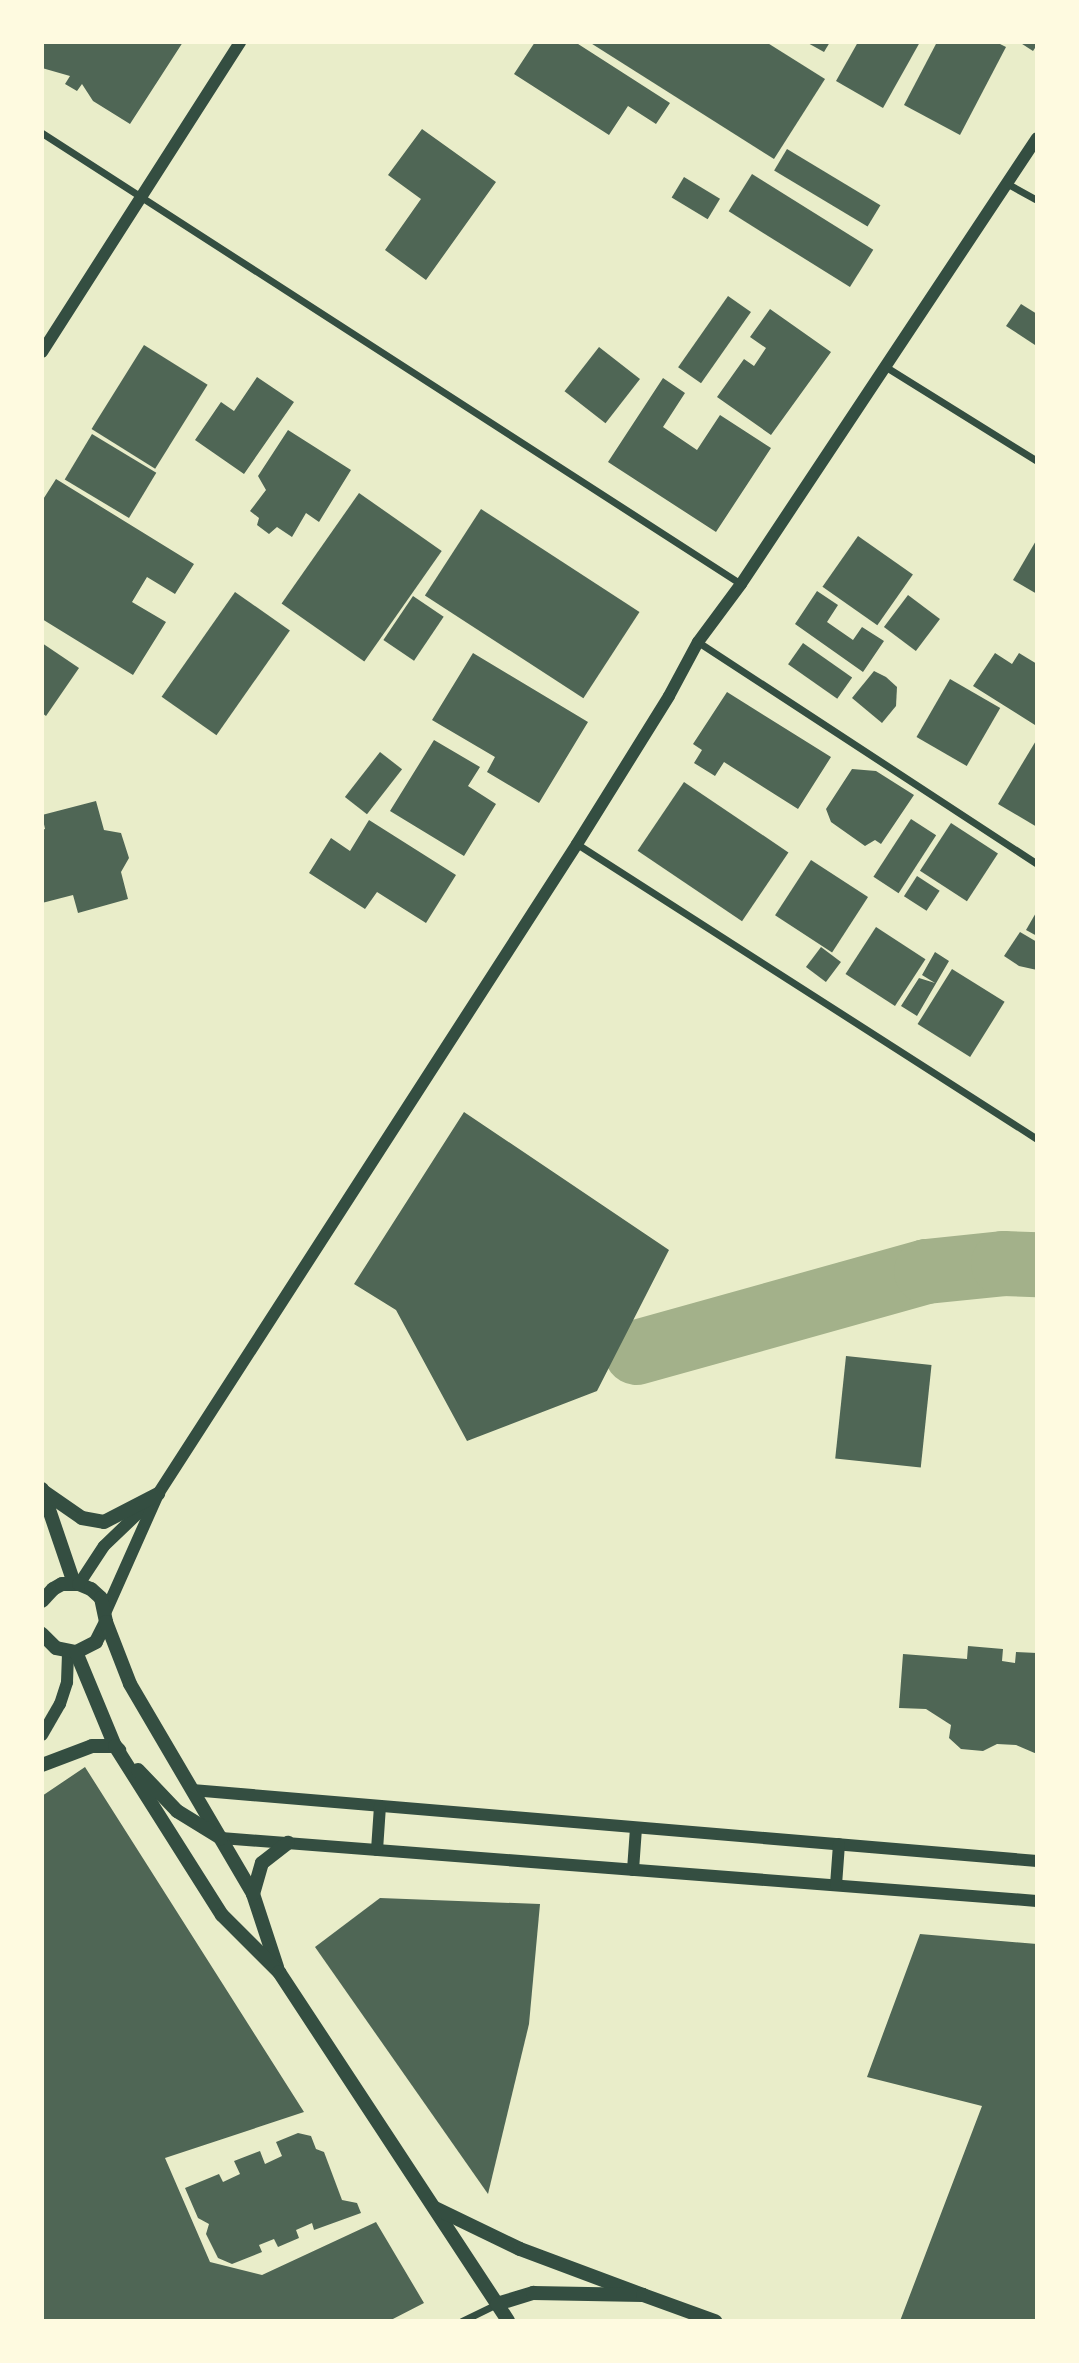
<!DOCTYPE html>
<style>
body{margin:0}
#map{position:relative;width:1079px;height:2363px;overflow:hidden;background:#e9edc9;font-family:"Archivo Narrow",sans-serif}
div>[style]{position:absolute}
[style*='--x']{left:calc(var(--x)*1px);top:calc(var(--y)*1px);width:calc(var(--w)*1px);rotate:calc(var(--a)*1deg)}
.river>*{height:65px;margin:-32.5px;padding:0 32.5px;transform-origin:32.5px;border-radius:32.5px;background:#a3b18a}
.building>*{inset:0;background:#4f6655;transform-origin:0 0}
.minor>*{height:7px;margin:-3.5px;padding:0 3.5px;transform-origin:3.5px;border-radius:3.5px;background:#344e41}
.tertiary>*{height:12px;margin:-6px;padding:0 6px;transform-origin:6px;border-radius:6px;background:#344e41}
.secondary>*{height:14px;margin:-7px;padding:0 7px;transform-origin:7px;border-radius:7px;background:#344e41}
span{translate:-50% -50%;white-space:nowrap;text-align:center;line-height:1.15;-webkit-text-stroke:7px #fefae0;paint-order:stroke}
.frame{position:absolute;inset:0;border:44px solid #fefae0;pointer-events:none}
</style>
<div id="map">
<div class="river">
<i style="--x:636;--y:1352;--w:301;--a:-15.6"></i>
<i style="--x:926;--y:1271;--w:77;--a:-5.9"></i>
<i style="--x:1003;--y:1263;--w:34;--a:2"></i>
</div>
<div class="building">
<i style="clip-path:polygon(42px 42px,183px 42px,130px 124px,93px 101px,82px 84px,77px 91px,65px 84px,70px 76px,42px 68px)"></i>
<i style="clip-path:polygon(535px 42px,575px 42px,670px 103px,656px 124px,628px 106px,609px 135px,514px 74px)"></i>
<i style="clip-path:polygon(589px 42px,766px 42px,825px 79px,774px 159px)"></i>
<i style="clip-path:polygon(806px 42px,830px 42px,824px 52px)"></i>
<i style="clip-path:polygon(858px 42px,920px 42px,883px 108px,836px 81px)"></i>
<i style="clip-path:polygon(937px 42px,996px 42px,1006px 47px,960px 135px,904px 105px)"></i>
<i style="clip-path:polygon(1019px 42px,1037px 42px,1037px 45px,1033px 51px)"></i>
<i style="clip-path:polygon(422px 129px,496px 182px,426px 280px,385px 250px,421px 199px,388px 175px)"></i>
<i style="left:787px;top:149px;width:109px;height:25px;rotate:31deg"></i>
<i style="left:752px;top:174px;width:143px;height:44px;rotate:32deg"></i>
<i style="left:684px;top:177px;width:42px;height:24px;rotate:31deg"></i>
<i style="left:728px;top:296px;width:28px;height:87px;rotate:35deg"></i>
<i style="clip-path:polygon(1021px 304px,1037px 314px,1035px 345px,1006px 326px)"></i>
<i style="clip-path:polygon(770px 309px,831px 352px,771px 435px,717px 397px,744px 359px,754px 366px,766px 348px,750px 337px)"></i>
<i style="left:144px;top:345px;width:75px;height:99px;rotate:32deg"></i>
<i style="left:599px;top:347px;width:52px;height:56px;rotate:38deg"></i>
<i style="clip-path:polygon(257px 377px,294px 402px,244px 474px,195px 440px,221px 402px,234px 411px)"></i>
<i style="clip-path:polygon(663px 378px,685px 393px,663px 427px,697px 450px,720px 415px,771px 448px,716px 532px,608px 462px)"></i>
<i style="clip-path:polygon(288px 430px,351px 470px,319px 522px,306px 513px,292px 537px,277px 527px,269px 534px,257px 525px,259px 518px,250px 511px,266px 490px,258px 476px)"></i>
<i style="left:92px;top:434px;width:75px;height:53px;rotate:31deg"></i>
<i style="clip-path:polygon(56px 479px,194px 564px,175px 594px,147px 577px,132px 602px,166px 622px,133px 675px,42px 619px,42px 501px)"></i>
<i style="left:359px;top:493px;width:101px;height:135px;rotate:35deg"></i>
<i style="left:481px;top:509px;width:189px;height:103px;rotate:33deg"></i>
<i style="left:858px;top:536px;width:67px;height:62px;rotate:35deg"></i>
<i style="clip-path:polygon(1037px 539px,1037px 594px,1013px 580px)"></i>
<i style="clip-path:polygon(817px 591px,838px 605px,827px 622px,853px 640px,862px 627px,884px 641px,863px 672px,795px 624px)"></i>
<i style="left:235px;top:592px;width:67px;height:128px;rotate:35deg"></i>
<i style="left:908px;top:595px;width:40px;height:40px;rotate:37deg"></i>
<i style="left:413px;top:596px;width:37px;height:53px;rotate:34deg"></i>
<i style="clip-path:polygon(42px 643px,79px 668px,46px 716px,42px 713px)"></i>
<i style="left:803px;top:643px;width:60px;height:26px;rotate:35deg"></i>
<i style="clip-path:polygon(473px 653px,588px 722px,539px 803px,487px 772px,495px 757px,432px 720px)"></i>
<i style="clip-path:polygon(995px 653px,1012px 664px,1019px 653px,1037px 664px,1035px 725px,973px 686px)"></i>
<i style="clip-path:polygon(874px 671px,886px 677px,897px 687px,896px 706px,882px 723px,852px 698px)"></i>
<i style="left:950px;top:679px;width:58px;height:67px;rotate:30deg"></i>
<i style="clip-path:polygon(727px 692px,831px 757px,798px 809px,724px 762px,715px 776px,694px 763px,702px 750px,693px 744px)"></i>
<i style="clip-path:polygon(1037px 739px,1037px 827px,998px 804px)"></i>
<i style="clip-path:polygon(434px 740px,480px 767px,468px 786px,496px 804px,464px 856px,390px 811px)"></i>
<i style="left:380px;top:752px;width:28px;height:57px;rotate:38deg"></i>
<i style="clip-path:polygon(852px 769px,876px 771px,914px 795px,881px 844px,875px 840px,865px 846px,831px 822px,826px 809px)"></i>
<i style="left:684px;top:782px;width:126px;height:83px;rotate:34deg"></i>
<i style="clip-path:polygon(96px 801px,104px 830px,121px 833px,129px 858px,121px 872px,128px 899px,78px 913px,73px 895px,42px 903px,42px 830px,45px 829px,42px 815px)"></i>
<i style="left:911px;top:819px;width:30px;height:69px;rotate:33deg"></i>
<i style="clip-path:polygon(369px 820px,456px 875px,426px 923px,377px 892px,365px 909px,309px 873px,331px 838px,350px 851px)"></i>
<i style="left:951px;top:823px;width:56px;height:57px;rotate:33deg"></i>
<i style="left:811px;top:860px;width:68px;height:66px;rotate:33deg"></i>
<i style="left:917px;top:876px;width:27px;height:24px;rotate:33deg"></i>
<i style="clip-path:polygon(1037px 911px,1037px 936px,1026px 930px)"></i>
<i style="left:876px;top:927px;width:59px;height:56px;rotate:33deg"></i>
<i style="clip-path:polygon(1020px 932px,1037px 942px,1037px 970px,1019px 966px,1004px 956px)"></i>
<i style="left:821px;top:947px;width:25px;height:25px;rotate:37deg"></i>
<i style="clip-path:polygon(935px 952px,949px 961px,917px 1016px,901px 1006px,919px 978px,935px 983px,922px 975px)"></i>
<i style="left:952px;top:969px;width:62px;height:65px;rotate:32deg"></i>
<i style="clip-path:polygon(464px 1112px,669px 1250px,597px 1391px,467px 1441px,396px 1310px,354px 1284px)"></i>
<i style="left:846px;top:1356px;width:86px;height:103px;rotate:6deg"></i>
<i style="clip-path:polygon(968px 1646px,1003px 1649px,1002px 1661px,1015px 1663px,1016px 1652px,1037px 1653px,1037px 1754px,1016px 1745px,997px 1744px,983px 1751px,961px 1749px,949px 1738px,951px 1725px,926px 1709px,899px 1708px,903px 1654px,967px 1659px)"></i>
<i style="clip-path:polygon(85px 1767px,304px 2112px,165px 2158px,210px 2262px,262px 2275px,376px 2222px,424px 2303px,389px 2321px,42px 2321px,42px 1796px)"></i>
<i style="clip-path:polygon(380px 1898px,540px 1904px,529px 2024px,488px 2194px,315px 1947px)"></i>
<i style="clip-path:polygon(920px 1934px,1037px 1944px,1037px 2321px,900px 2321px,982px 2106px,867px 2077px)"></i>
<i style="clip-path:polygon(298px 2133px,311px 2136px,316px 2149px,324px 2152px,342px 2200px,357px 2203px,361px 2213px,314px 2230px,312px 2223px,296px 2230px,299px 2238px,278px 2247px,274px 2239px,259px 2245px,262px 2252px,232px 2264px,218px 2258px,206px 2234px,209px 2224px,198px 2218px,185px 2188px,219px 2174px,223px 2182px,240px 2174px,234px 2161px,260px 2151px,265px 2164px,282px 2156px,276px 2142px)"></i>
</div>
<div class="minor">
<i style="--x:42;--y:133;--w:832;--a:32.83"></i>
<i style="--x:1008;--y:184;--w:33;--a:29"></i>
<i style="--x:886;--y:367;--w:178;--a:31.9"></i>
<i style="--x:698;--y:642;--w:405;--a:33.2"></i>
<i style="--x:577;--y:844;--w:546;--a:32.67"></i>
<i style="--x:462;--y:2321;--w:39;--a:-26"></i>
</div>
<div class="tertiary">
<i style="--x:42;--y:352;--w:368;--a:-57.4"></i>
<i style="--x:79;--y:1584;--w:45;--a:-56.7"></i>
<i style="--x:104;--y:1546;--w:68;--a:-43.8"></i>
<i style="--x:106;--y:1611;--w:128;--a:-66"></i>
<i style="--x:158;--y:1494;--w:773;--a:-57.19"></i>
<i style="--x:577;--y:844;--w:174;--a:-58.1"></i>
<i style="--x:669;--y:696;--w:61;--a:-61.8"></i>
<i style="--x:698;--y:642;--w:72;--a:-53.4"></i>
<i style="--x:741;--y:584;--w:535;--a:-56.43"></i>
<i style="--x:42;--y:1735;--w:36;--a:-60"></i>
<i style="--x:60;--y:1704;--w:23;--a:-72"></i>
<i style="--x:67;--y:1682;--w:30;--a:-88"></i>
<i style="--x:192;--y:1790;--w:848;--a:4.8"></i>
<i style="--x:221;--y:1838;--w:818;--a:4.41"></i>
<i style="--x:377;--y:1850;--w:44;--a:-86.1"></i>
<i style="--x:633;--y:1870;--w:42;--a:-85.9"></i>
<i style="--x:836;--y:1885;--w:41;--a:-85.8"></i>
</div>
<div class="secondary">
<i style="--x:42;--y:1489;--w:99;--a:71.2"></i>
<i style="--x:43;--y:1491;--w:47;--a:34.7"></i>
<i style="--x:82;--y:1518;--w:22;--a:10"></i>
<i style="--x:104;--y:1522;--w:61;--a:-27.4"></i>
<i style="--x:42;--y:1601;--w:16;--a:-47"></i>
<i style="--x:53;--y:1589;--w:10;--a:-29"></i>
<i style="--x:62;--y:1584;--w:17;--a:0"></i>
<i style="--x:79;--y:1584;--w:13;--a:23"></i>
<i style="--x:91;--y:1589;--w:13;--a:42"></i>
<i style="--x:101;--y:1598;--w:25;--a:78"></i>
<i style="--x:106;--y:1622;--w:22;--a:117"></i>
<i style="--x:96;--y:1642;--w:22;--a:153"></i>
<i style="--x:76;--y:1652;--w:20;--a:-169"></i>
<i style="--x:56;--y:1648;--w:20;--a:-135"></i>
<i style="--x:106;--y:1622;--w:66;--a:68.8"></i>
<i style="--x:130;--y:1684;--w:243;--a:59.6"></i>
<i style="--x:253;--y:1894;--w:77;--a:71.8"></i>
<i style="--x:76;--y:1652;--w:102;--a:67.5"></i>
<i style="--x:115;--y:1746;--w:200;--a:57.7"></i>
<i style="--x:222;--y:1915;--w:81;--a:45"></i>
<i style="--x:279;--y:1972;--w:417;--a:56.7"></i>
<i style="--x:42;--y:1765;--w:53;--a:-20.8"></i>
<i style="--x:92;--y:1746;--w:23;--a:0"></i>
<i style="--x:115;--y:1746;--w:6;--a:45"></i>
<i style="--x:138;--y:1770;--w:57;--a:46.4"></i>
<i style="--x:177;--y:1811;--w:52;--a:31.5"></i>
<i style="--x:253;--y:1894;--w:32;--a:-74"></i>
<i style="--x:262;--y:1863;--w:33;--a:-38"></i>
<i style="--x:435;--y:2208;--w:94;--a:25.8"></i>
<i style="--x:520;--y:2249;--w:131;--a:20.5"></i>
<i style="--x:497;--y:2304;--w:38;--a:-17"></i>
<i style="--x:533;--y:2293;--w:110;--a:1"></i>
<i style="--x:643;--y:2295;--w:77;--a:19.9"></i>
</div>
<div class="frame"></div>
</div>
